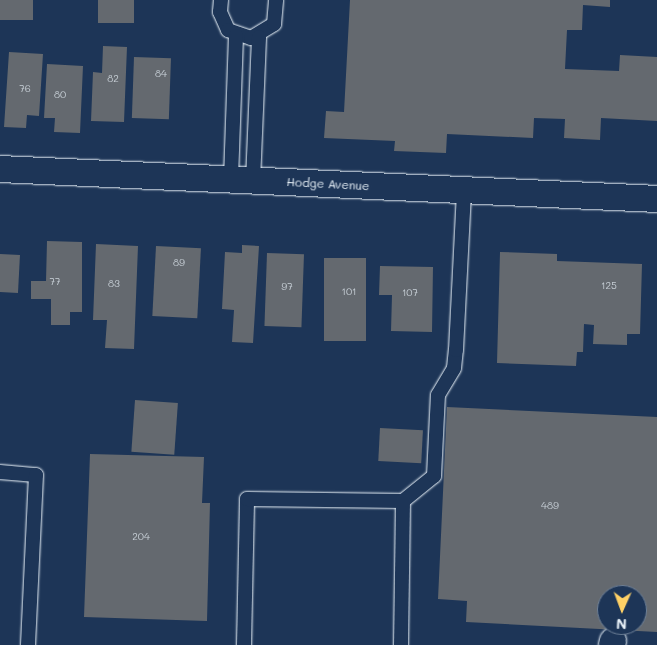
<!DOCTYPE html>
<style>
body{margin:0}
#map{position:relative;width:657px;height:645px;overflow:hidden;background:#1d3557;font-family:Mali,sans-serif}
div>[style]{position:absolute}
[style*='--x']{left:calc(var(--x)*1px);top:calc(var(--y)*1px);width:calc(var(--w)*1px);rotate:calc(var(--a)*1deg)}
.building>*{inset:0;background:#64696f;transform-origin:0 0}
.roads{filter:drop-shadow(0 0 1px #e8f1f8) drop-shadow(0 0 1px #e8f1f8)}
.service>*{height:14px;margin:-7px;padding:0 7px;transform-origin:7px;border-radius:7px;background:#1d3557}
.minor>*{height:26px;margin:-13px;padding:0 13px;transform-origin:13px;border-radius:13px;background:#1d3557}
span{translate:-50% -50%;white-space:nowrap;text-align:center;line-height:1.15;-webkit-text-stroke:4px #1d3557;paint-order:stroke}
.number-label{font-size:10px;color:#c7cfd6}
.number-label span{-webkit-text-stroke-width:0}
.street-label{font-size:12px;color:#e8f1f8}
.north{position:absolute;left:597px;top:585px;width:50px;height:50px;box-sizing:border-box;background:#1d3557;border:1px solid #6e8097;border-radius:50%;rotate:182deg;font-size:14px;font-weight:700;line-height:20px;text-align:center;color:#e8f1f8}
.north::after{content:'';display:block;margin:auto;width:18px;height:22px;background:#ffd166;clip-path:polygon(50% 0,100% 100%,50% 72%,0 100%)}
</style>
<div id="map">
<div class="building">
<i style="left:0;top:0;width:33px;height:20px"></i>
<i style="left:98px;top:0;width:36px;height:23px"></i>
<i style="clip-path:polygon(350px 0,610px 0,610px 7px,583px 5px,582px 30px,567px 30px,565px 69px,619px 71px,620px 55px,657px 57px,657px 121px,601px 118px,600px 140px,564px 138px,565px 119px,534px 118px,533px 138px,447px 134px,446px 153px,394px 151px,395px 141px,324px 138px,326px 111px,344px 112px)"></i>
<i style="clip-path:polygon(103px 46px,127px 47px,124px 122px,91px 121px,93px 72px,102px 73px)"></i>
<i style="clip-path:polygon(9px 52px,43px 54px,39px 116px,27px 115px,26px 128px,4px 127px)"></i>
<i style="left:134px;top:57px;width:37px;height:61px;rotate:2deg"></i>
<i style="clip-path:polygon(47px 64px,83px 66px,80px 133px,54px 132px,55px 118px,44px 118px)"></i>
<i style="clip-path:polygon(47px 241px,82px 242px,82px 312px,70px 312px,70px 325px,51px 325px,51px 299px,31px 299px,31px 281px,46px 281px)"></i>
<i style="clip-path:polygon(96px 244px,138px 246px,134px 349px,105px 348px,107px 320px,93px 320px)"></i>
<i style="clip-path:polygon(242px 245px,259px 246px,253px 343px,232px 342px,234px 310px,222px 309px,225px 252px,242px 253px)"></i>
<i style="left:156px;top:246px;width:45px;height:70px;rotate:3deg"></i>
<i style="clip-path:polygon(500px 252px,557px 254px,557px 261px,642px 264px,640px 334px,627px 334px,627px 345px,593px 344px,594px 325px,584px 324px,583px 352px,577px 352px,576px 366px,497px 363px)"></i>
<i style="left:267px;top:253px;width:37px;height:73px;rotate:2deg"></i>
<i style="left:0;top:254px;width:20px;height:38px;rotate:3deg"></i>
<i style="left:324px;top:258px;width:42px;height:83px"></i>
<i style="clip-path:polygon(380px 266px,433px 267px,432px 332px,391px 331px,392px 295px,379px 295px)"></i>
<i style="left:135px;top:400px;width:43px;height:52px;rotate:4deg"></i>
<i style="clip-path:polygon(evenodd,447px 407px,657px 417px,657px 632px,466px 622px,467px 601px,438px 599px,447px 407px,607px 595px,637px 595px,637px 625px,607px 625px,607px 595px)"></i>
<i style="left:380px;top:428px;width:43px;height:33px;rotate:3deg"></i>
<i style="clip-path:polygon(90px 454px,204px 457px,202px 503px,210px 503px,207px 621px,84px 617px)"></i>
</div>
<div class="roads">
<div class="service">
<i style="--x:221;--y:0;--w:12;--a:95"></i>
<i style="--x:220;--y:12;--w:20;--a:66"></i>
<i style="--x:228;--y:30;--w:24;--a:19"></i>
<i style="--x:251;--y:38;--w:27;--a:-31"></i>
<i style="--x:274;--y:24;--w:24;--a:-85"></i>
<i style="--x:231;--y:179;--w:143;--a:-88"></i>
<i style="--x:253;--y:181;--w:144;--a:-87.6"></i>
<i style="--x:0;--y:472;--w:36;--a:5"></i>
<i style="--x:36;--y:475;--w:170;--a:92.7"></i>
<i style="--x:244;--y:645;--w:146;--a:-88.8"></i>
<i style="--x:247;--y:499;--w:156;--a:0.7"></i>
<i style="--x:403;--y:501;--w:40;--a:-39"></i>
<i style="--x:434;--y:476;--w:81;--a:-87.2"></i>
<i style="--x:438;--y:395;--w:31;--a:-59"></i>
<i style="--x:454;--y:368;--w:18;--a:-84"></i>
<i style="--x:456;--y:350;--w:160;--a:-87.1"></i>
<i style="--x:401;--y:645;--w:144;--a:-89.2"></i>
</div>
<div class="minor">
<i style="--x:0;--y:169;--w:658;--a:2.61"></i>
<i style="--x:612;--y:645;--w:4;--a:-76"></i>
</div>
</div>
<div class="number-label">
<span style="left:161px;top:74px">84</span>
<span style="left:113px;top:79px">82</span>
<span style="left:25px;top:89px">76</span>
<span style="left:60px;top:95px">80</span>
<span style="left:179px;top:263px">89</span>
<span style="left:55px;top:282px">77</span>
<span style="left:114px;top:284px">83</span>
<span style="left:609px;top:286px">125</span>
<span style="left:287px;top:287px">97</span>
<span style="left:349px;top:292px">101</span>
<span style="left:410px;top:293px">107</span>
<span style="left:550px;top:506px">489</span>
<span style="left:141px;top:537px">204</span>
</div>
<div class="street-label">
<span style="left:328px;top:184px;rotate:3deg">Hodge Avenue</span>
</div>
<div class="north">N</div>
</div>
